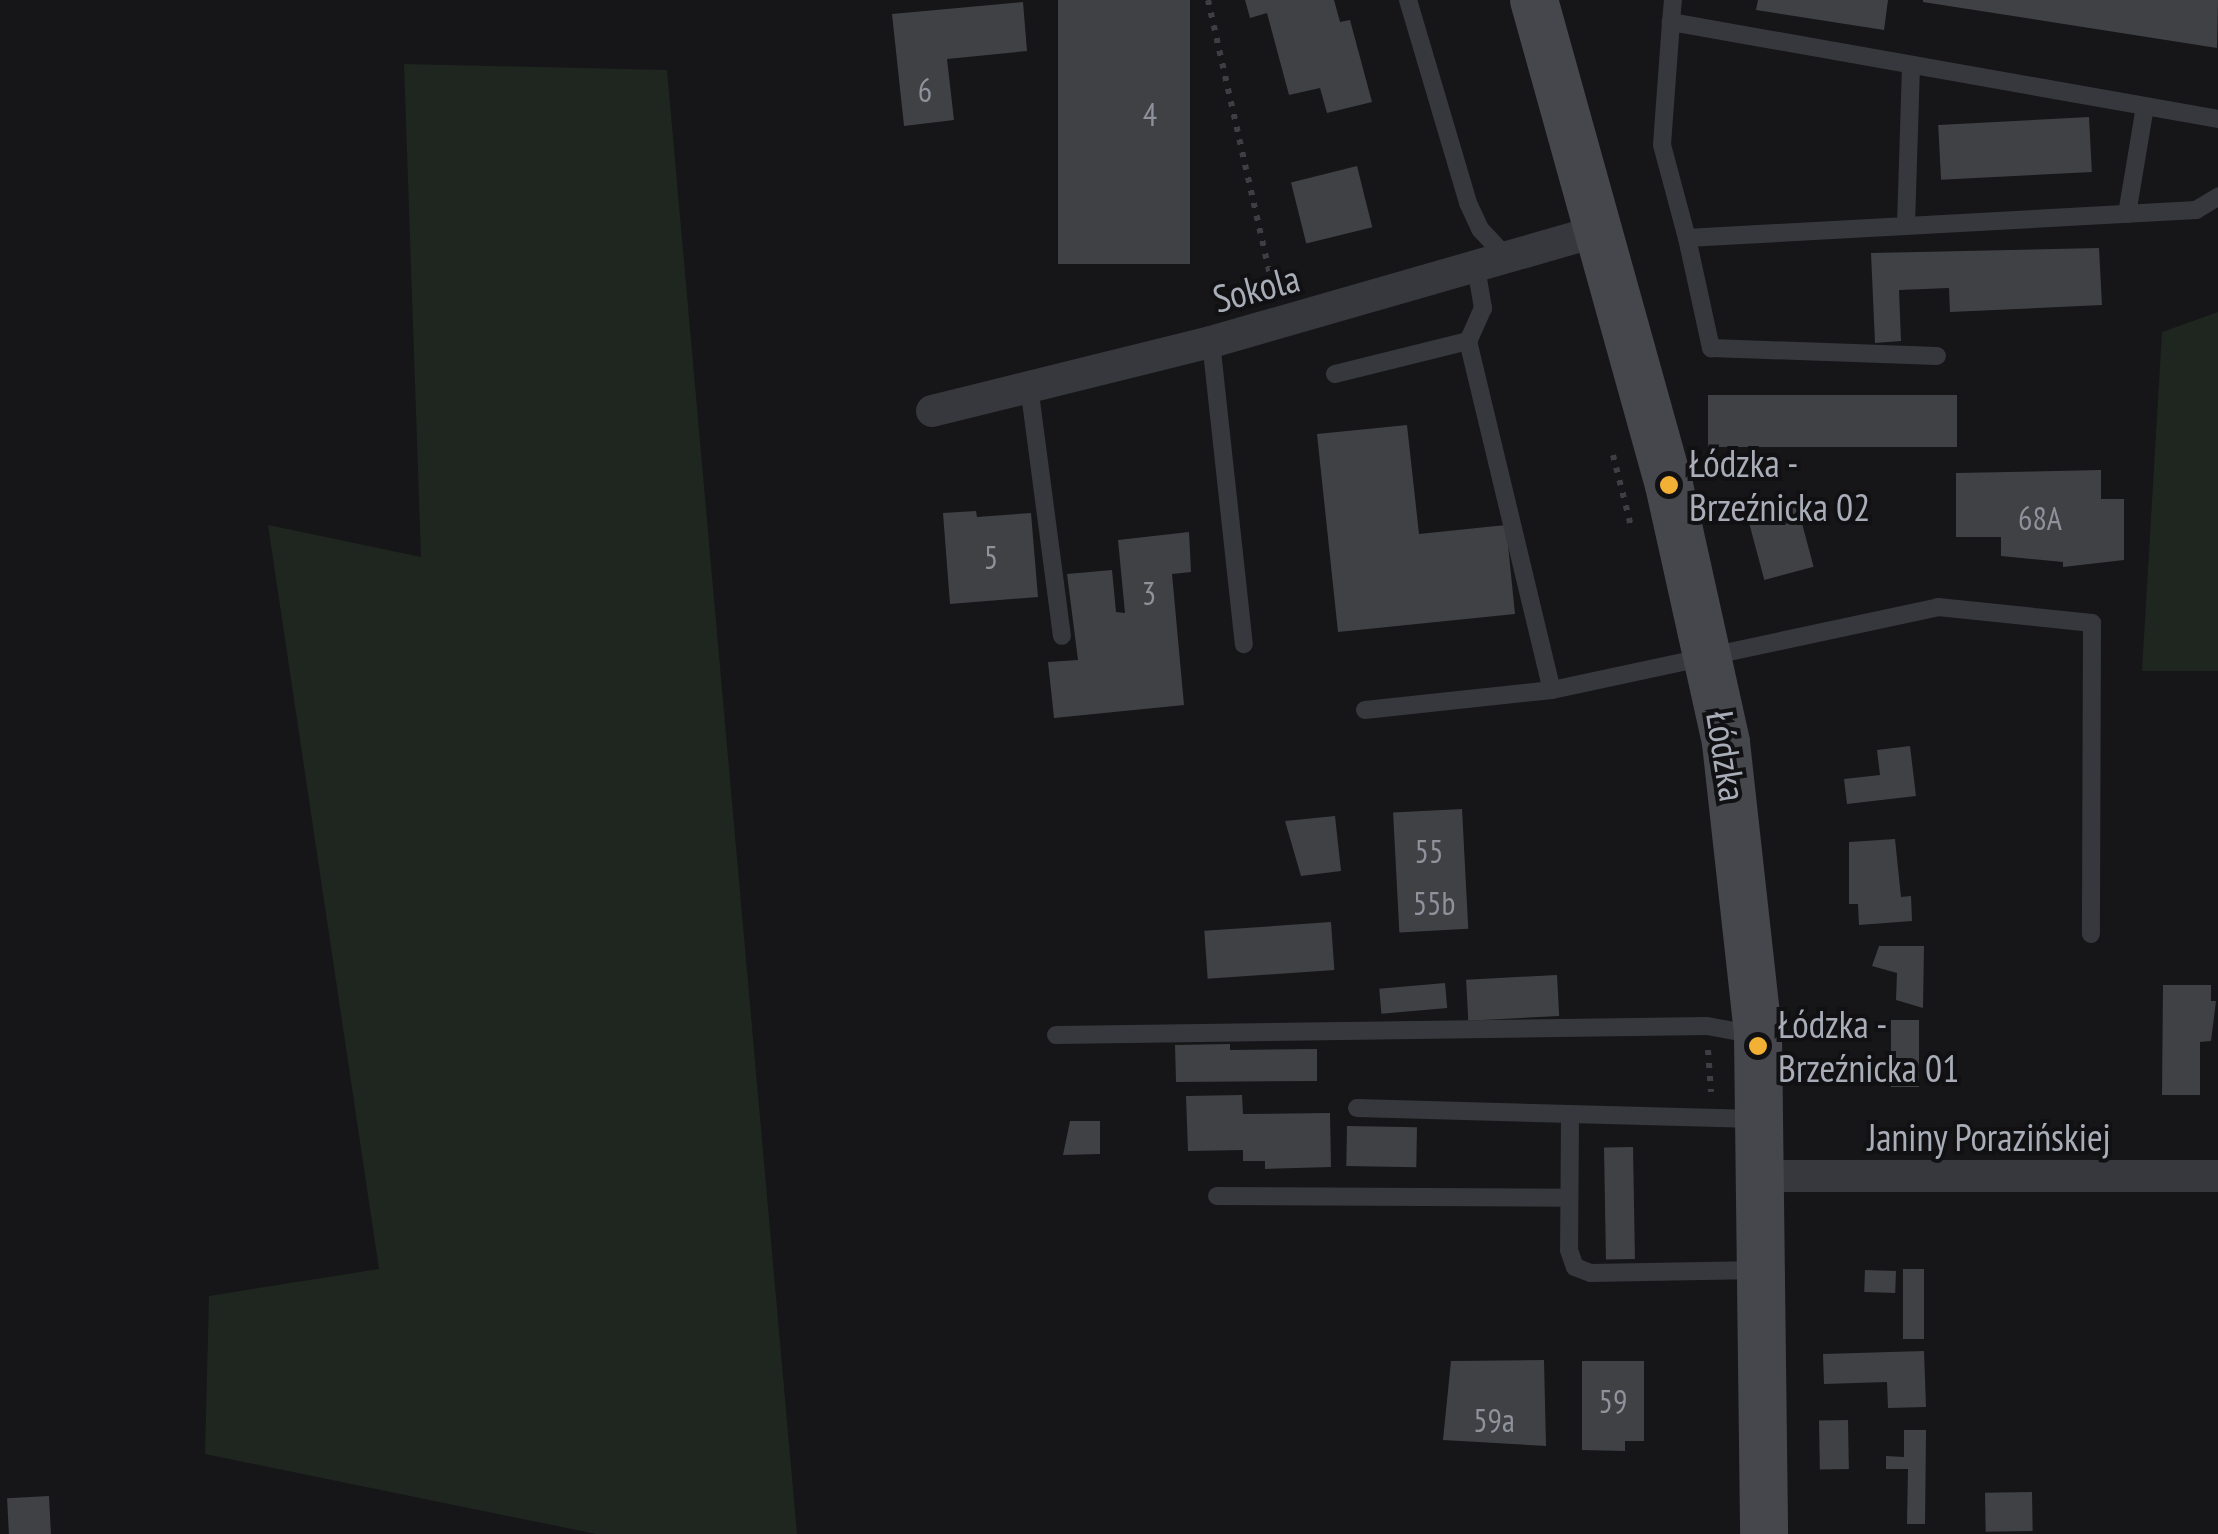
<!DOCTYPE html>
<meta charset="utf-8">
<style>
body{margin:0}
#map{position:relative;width:2218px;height:1534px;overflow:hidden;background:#161618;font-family:"PT Sans Narrow",sans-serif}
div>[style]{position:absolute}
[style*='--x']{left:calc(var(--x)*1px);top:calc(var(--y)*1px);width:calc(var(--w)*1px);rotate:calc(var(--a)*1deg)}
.green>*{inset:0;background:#1e261f}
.building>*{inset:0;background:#404145;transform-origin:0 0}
.path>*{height:6px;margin-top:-3px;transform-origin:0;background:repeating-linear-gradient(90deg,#3d3f44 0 5px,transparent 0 13px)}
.lane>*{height:18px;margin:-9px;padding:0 9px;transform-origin:9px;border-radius:9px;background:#37383d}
.street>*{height:32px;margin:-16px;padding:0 16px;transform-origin:16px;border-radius:16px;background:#37383d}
.secondary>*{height:48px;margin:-24px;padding:0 24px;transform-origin:24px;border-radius:24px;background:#45474d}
.dots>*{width:28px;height:28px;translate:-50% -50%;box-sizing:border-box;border:5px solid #111113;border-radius:50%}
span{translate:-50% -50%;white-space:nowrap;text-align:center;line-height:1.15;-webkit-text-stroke:8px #111113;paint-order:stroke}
.number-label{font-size:32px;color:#8e929b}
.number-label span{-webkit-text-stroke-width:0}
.street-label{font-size:38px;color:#a8adb8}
.poi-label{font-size:38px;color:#a8adb8}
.left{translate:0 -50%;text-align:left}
</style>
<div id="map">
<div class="green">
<i style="clip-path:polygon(404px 64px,667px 70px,797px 1534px,596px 1534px,205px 1454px,209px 1296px,379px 1269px,268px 525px,421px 557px)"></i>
<i style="clip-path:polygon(2218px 312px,2218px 671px,2142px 671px,2162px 332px)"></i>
</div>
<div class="building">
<i style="left:1058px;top:0;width:132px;height:264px"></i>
<i style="clip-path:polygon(1245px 0,1334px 0,1340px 22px,1350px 20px,1372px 102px,1327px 113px,1320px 88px,1289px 95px,1267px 13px,1250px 18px)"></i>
<i style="clip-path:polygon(1758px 0,1888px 0,1884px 30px,1756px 10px)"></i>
<i style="clip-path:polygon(2218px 0,2217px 48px,1923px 2px,1923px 0)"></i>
<i style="clip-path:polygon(1023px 2px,1027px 51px,947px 59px,954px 120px,904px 126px,892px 14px)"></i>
<i style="left:2089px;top:117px;width:55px;height:151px;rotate:87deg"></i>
<i style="left:1357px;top:166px;width:63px;height:68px;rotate:76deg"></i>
<i style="clip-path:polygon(2099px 248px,2102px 305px,1950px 312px,1949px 288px,1899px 290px,1901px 341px,1875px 343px,1871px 253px)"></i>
<i style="left:1708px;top:395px;width:249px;height:52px"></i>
<i style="clip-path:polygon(1407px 425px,1419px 534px,1506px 525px,1515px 614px,1338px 632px,1317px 434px)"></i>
<i style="clip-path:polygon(2101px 470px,2101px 499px,2124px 499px,2124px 560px,2063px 567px,2063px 562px,2001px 556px,2001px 537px,1956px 537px,1956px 473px)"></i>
<i style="left:1796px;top:501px;width:68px;height:51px;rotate:75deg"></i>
<i style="clip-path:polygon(976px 511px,977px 517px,1031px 513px,1038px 597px,950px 604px,943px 513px)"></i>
<i style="clip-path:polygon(1189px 532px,1191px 572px,1172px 574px,1184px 705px,1054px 718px,1048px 662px,1078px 660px,1067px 574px,1112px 570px,1116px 612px,1125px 613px,1118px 540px)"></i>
<i style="clip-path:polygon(1910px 746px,1916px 796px,1847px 804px,1844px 779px,1880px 775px,1877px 750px)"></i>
<i style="left:1462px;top:809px;width:120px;height:69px;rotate:87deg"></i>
<i style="clip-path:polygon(1335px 816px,1341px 871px,1301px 876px,1285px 821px)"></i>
<i style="clip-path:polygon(1895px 839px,1901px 897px,1911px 896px,1912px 921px,1859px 925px,1858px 904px,1849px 904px,1849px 842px)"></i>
<i style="left:1331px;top:922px;width:48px;height:127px;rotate:86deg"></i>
<i style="clip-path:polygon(1879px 946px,1924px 946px,1923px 1008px,1896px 1000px,1897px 973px,1872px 966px)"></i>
<i style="left:1557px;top:975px;width:41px;height:91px;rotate:87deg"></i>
<i style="left:1445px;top:983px;width:25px;height:66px;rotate:85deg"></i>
<i style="clip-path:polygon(2163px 985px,2211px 985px,2211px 1001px,2216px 1001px,2211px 1041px,2200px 1042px,2200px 1095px,2162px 1095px)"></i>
<i style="left:1891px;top:1020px;width:28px;height:67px"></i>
<i style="clip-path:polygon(1230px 1044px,1230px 1050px,1317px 1049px,1317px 1081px,1176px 1082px,1175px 1045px)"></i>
<i style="clip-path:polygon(1242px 1095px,1243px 1114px,1330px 1113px,1331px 1167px,1265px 1169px,1265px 1161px,1243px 1161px,1243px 1150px,1188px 1151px,1186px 1096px)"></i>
<i style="clip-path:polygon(1070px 1121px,1100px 1121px,1100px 1154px,1063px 1155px)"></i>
<i style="left:1347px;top:1126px;width:70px;height:40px;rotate:1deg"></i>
<i style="left:1633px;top:1147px;width:112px;height:29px;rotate:89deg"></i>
<i style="left:1903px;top:1269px;width:21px;height:70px"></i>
<i style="left:1865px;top:1270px;width:31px;height:22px;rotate:2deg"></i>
<i style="clip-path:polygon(1924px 1351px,1926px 1407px,1888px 1408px,1887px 1382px,1824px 1384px,1823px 1354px)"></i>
<i style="clip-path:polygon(1544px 1360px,1546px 1446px,1443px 1440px,1451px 1361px)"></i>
<i style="clip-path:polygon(1582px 1361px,1644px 1361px,1644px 1441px,1625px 1441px,1625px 1451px,1582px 1450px)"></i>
<i style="left:1848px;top:1420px;width:49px;height:29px;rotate:89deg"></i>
<i style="clip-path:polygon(1904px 1430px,1926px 1430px,1925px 1524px,1907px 1524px,1908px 1469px,1886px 1469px,1886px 1456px,1904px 1457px)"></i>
<i style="left:2032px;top:1492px;width:39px;height:47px;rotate:89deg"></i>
<i style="left:49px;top:1496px;width:38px;height:42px;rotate:87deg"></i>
</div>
<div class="path">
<i style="--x:1208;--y:0;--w:299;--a:77.3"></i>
<i style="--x:1613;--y:455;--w:77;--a:75.8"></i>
<i style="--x:1708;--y:1050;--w:42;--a:85.9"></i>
</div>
<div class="lane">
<i style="--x:1408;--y:0;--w:212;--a:73.5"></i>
<i style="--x:1468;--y:203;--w:29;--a:65"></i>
<i style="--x:1480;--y:229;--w:40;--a:47"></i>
<i style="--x:1671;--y:22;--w:22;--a:-85"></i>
<i style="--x:2218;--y:119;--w:556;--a:-169.94"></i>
<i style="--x:1671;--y:22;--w:123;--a:94.2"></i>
<i style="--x:1662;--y:145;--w:96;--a:75"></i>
<i style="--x:1687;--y:238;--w:510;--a:-3.15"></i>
<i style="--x:2196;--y:210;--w:26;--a:-31"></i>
<i style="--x:2127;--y:214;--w:109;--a:-80.5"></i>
<i style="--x:1906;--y:225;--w:158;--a:-88.2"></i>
<i style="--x:1687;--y:238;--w:113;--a:77.7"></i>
<i style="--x:1711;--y:348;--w:226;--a:2"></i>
<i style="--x:1476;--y:267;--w:42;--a:80.3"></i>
<i style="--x:1483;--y:308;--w:36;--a:114"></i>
<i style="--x:1468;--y:341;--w:359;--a:76.5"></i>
<i style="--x:1211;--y:342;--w:304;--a:83.8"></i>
<i style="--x:1335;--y:374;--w:137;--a:-13.9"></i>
<i style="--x:1029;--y:386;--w:252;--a:82.5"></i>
<i style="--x:1365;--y:710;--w:188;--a:-6.1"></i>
<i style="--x:1552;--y:690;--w:395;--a:-12.1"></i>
<i style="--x:1938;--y:607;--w:155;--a:5.9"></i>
<i style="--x:2092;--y:623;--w:311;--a:90.2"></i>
<i style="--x:1056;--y:1035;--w:651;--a:-0.79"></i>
<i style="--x:1707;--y:1026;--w:51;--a:10.2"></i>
<i style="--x:1357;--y:1108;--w:398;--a:1.6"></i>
<i style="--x:1570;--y:1117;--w:133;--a:90.4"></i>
<i style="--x:1569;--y:1250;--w:18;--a:71"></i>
<i style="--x:1575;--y:1267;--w:17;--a:21"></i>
<i style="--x:1591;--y:1273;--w:168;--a:-1"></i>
<i style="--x:1217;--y:1196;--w:351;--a:0.3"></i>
</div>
<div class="street">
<i style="--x:932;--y:411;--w:287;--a:-13.9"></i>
<i style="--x:1211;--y:342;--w:403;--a:-16"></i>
<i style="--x:1761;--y:1176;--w:457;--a:0"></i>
</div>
<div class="secondary">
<i style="--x:1534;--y:0;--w:503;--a:74.45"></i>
<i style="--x:1669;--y:485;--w:264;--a:77.5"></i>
<i style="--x:1726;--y:743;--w:294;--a:83.7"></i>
<i style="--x:1758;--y:1035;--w:499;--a:89.3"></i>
</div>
<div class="dots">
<i style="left:1669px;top:485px;background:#f2b134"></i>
<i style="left:1758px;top:1046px;background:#f2b134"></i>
</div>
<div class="number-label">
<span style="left:925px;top:90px">6</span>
<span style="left:1150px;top:114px">4</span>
<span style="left:2040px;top:518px">68A</span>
<span style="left:991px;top:557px">5</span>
<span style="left:1149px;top:593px">3</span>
<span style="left:1429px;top:851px">55</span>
<span style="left:1434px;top:903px">55b</span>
<span style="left:1613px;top:1401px">59</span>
<span style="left:1494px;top:1420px">59a</span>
</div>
<div class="street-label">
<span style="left:1256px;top:288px;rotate:-15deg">Sokola</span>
<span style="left:1727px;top:756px;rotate:81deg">Łódzka</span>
<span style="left:1989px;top:1137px">Janiny Porazińskiej</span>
</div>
<div class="poi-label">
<span class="left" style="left:1689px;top:485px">Łódzka -<br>Brzeźnicka 02</span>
<span class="left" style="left:1778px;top:1046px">Łódzka -<br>Brzeźnicka 01</span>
</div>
</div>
